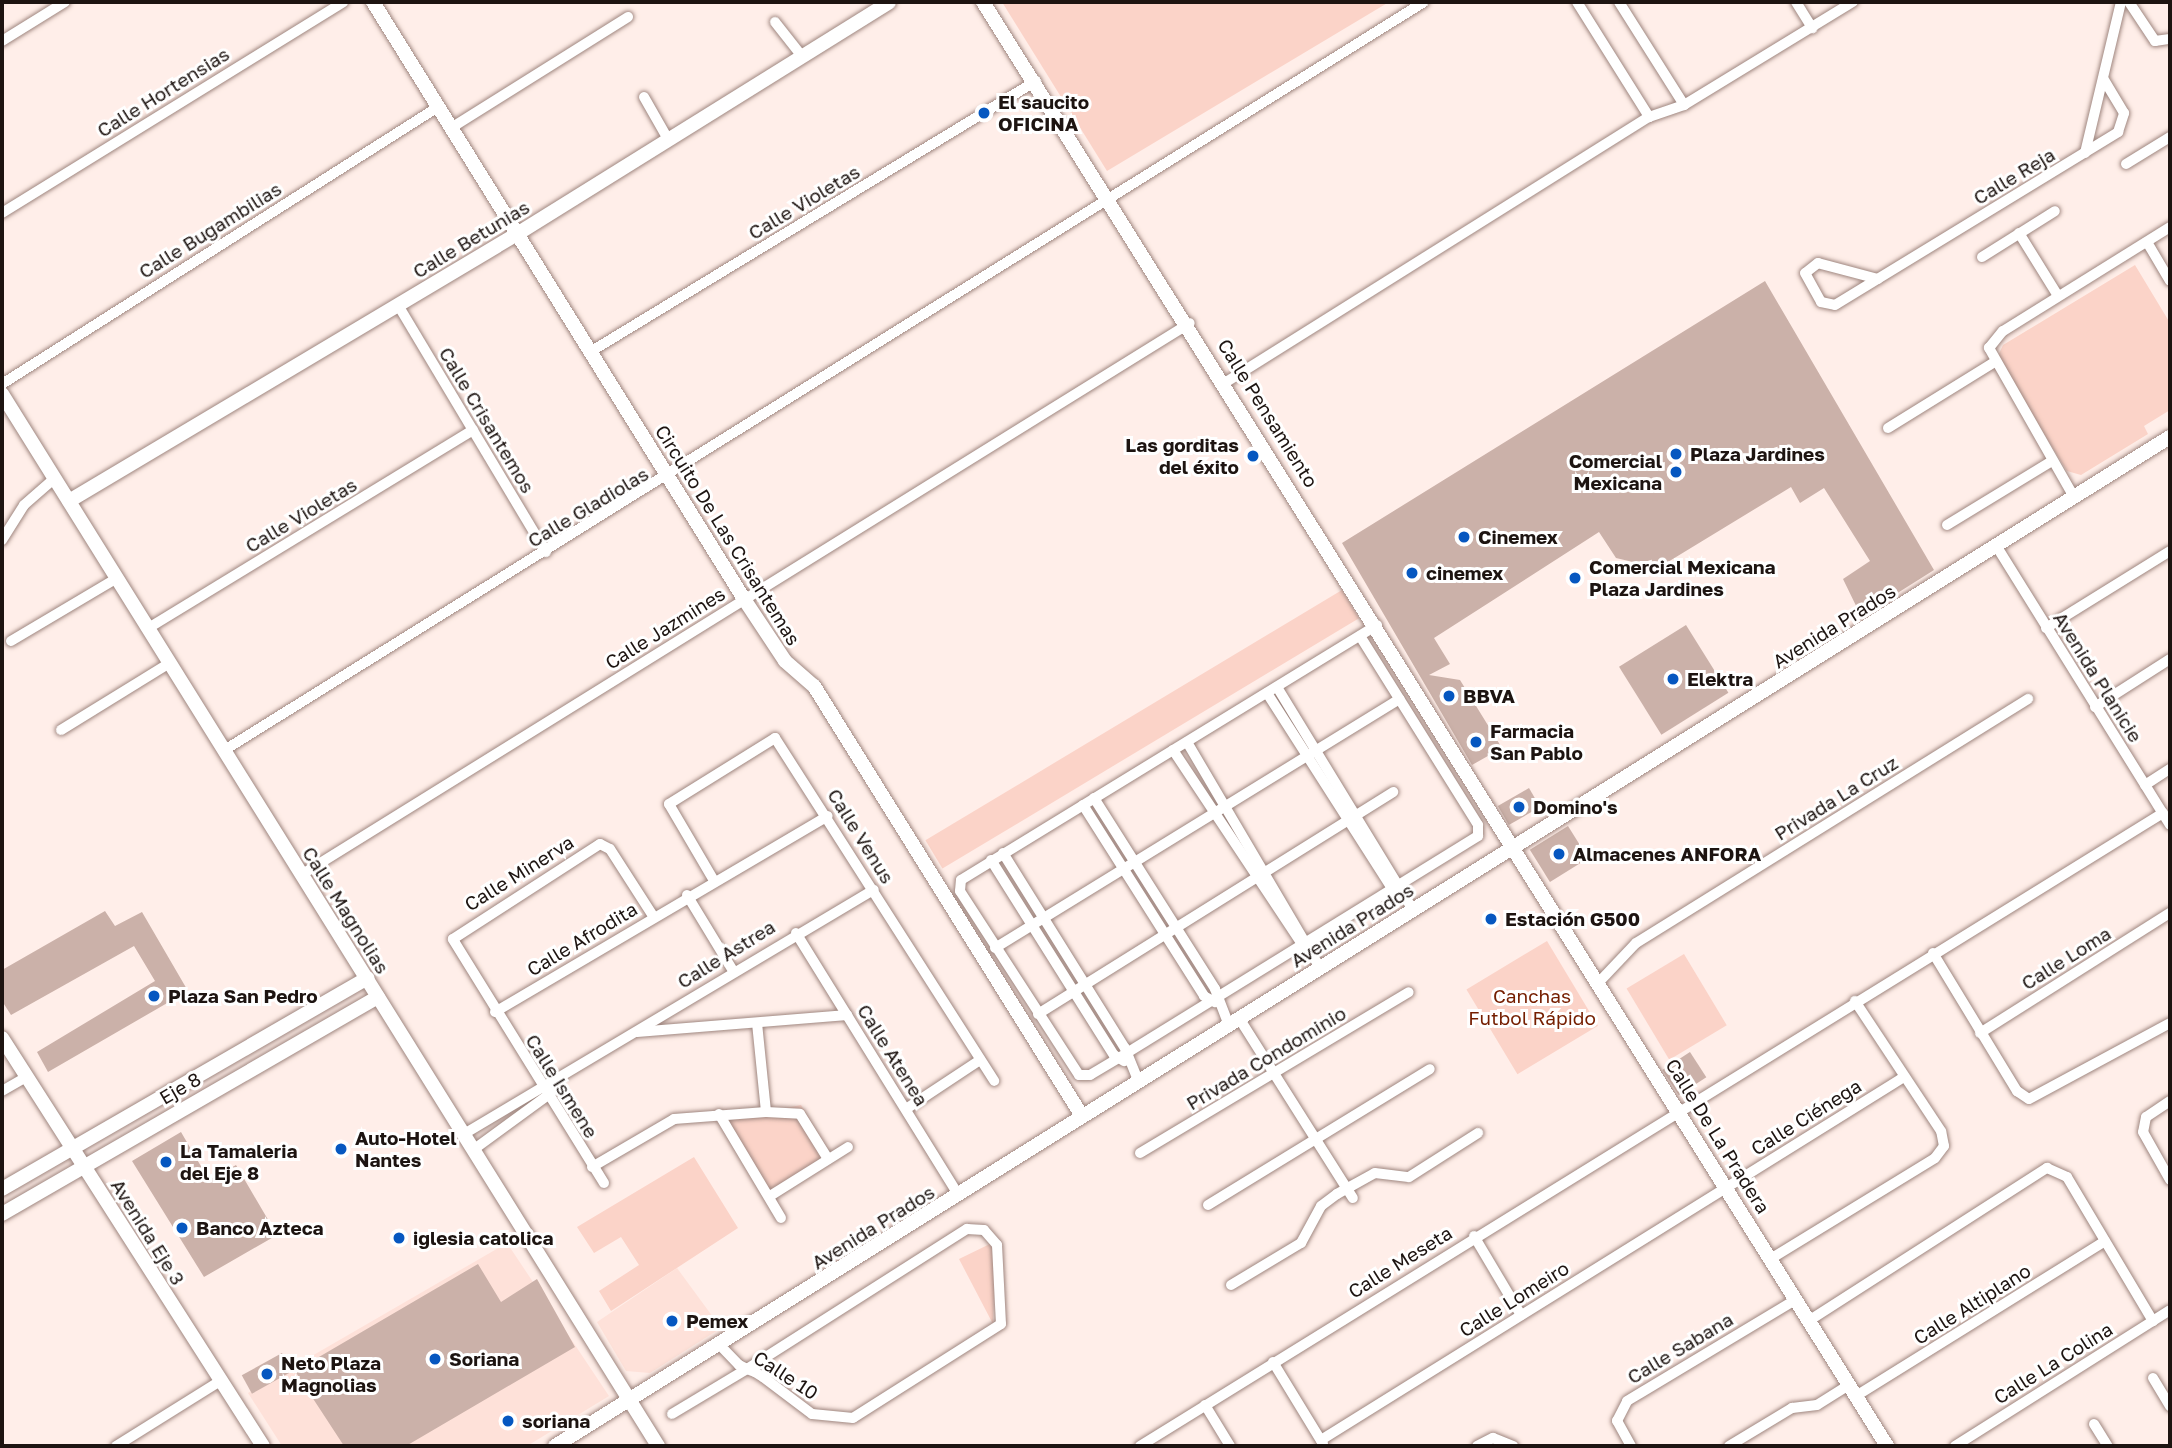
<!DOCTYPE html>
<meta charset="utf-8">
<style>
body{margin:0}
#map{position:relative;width:2172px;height:1448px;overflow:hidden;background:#ffeee9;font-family:"Golos Text",sans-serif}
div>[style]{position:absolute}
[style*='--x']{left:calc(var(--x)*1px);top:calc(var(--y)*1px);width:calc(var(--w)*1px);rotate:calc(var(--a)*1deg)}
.built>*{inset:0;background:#fee1d9}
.green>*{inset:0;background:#fbd3c8;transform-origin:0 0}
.building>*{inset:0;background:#cbb1a9;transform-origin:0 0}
.roads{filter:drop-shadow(0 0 2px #9f867f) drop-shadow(0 0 2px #9f867f)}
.street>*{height:10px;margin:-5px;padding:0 5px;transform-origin:5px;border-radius:5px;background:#fff}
.secondary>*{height:14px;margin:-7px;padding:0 7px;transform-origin:7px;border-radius:7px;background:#fff}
.dots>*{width:19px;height:19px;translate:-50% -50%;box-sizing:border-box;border:4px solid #fff;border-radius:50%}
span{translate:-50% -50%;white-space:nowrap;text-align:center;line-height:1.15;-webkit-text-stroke:6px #fff;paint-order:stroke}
.street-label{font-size:19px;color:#1d1411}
.poi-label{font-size:19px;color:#1d1411;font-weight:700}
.left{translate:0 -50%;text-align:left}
.right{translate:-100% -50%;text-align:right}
.park-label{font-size:19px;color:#751e00}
.frame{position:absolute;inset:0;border:4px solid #1d1411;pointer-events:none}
</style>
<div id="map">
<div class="built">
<i style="clip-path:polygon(507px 1243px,609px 1396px,527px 1446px,282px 1446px,248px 1393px)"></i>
<i style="clip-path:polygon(677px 1268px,721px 1328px,650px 1373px,626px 1371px,597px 1322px)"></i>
</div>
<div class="green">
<i style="clip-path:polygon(1002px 2px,1389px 2px,1107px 171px)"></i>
<i style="clip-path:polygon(2135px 265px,2170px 323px,2170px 410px,2144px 426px,2148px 434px,2081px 475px,2067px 471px,1997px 358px,2003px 345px)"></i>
<i style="left:1342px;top:590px;width:33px;height:486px;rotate:59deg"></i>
<i style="left:1547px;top:941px;width:99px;height:94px;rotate:59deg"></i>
<i style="left:1684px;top:954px;width:83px;height:67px;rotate:59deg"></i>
<i style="clip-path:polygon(801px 1105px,831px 1154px,771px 1195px,718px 1121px)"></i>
<i style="clip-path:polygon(694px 1157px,738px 1228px,611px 1311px,599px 1291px,639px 1265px,621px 1237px,594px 1253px,577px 1227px)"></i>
<i style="clip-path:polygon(996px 1241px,993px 1324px,959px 1259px)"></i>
</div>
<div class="building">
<i style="clip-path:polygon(1765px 281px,1934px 570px,1861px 616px,1843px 579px,1870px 561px,1824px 488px,1800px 503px,1791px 487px,1658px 568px,1616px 558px,1599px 532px,1434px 638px,1450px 664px,1429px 675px,1460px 680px,1502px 748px,1472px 765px,1342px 543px)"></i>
<i style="left:1686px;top:625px;width:80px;height:79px;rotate:58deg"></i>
<i style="left:1529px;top:788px;width:22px;height:36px;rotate:60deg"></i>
<i style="left:1568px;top:826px;width:38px;height:45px;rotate:58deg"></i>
<i style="clip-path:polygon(105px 911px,115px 926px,142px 912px,188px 991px,48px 1072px,37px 1052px,155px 981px,134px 946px,11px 1015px,2px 1001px,2px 970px)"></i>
<i style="left:1690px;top:1052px;width:30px;height:33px;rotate:57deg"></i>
<i style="clip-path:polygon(181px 1132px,209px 1180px,236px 1165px,277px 1235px,204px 1277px,132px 1161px)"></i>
<i style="clip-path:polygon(478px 1264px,501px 1302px,537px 1279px,575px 1347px,406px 1446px,344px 1446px,295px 1371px)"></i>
<i style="left:282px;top:1353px;width:21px;height:46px;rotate:61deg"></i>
</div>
<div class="roads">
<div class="street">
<i style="--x:1577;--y:2;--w:136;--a:57.9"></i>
<i style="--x:1619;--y:2;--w:122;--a:57.7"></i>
<i style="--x:1796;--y:2;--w:31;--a:58"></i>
<i style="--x:2129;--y:2;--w:47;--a:56.3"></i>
<i style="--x:2155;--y:41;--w:15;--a:-8"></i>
<i style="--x:775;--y:22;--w:42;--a:51.8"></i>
<i style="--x:2;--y:41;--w:74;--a:-31.8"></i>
<i style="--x:644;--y:97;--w:48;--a:60.3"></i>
<i style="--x:451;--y:128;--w:209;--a:-32.1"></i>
<i style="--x:2085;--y:153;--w:155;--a:-76.6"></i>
<i style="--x:2126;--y:164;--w:52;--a:-31.5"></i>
<i style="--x:2;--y:213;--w:401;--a:-31.7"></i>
<i style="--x:2019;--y:233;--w:74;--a:58.2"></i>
<i style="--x:2147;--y:242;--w:45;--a:59.5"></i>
<i style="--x:1982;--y:257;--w:86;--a:-32.2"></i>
<i style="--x:1878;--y:279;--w:62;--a:-165.1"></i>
<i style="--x:1818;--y:263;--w:16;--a:142"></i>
<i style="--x:1805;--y:273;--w:33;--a:61"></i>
<i style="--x:1821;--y:302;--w:14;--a:12"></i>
<i style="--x:1835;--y:305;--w:332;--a:-31.4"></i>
<i style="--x:2118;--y:132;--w:20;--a:-72"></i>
<i style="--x:2124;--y:113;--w:39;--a:-121"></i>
<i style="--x:398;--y:305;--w:288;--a:59.1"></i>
<i style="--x:590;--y:352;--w:522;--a:-31.28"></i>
<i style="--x:1226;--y:382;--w:499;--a:-32.1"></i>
<i style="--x:1649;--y:117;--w:37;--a:-19"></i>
<i style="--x:1684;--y:105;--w:198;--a:-31.4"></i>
<i style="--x:2;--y:384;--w:517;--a:-32.43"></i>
<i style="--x:1888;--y:428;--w:123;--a:-31.8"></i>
<i style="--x:2074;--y:497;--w:172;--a:-119.7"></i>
<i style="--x:1989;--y:348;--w:22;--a:-51"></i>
<i style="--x:2003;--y:331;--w:197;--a:-31.9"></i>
<i style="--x:1947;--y:525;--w:123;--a:-31.4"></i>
<i style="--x:2;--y:540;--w:41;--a:-57.8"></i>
<i style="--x:24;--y:505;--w:41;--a:-41.1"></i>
<i style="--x:1997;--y:547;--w:327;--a:58.1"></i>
<i style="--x:2046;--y:628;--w:146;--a:-31.8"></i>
<i style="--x:147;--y:629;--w:382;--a:-31.4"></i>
<i style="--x:1360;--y:636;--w:223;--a:58"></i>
<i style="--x:1478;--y:825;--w:11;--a:90"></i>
<i style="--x:1478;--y:836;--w:413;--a:148.3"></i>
<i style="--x:1127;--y:1053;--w:43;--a:149.3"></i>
<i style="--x:1090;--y:1075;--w:11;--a:180"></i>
<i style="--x:1079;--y:1075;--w:219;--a:-122.9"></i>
<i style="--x:960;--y:891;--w:11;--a:-85"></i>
<i style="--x:961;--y:880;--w:488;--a:-31.5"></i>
<i style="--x:11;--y:641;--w:123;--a:-30.7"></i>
<i style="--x:1277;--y:687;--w:261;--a:58.6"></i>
<i style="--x:1267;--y:693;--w:228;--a:57.4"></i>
<i style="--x:1390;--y:885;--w:13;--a:29"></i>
<i style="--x:2095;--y:707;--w:89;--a:-32.6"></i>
<i style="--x:61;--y:730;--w:126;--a:-31.7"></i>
<i style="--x:1187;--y:742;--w:262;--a:59.5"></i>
<i style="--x:1173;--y:750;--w:239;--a:56.4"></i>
<i style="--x:223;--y:751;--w:1415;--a:-31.95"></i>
<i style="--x:2145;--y:785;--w:30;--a:-33"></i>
<i style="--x:1094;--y:798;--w:226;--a:57.6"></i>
<i style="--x:1215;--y:989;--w:39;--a:69"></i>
<i style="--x:1083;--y:805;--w:226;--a:57.6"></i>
<i style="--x:1204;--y:996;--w:13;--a:29"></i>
<i style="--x:1003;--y:853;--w:230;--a:58"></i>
<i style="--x:1125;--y:1048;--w:35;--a:68"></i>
<i style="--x:991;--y:860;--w:231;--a:57.8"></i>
<i style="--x:1114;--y:1055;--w:12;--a:31"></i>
<i style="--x:301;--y:875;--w:1046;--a:-31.84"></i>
<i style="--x:713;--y:879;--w:87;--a:-120.4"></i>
<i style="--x:669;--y:804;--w:125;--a:-31.9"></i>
<i style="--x:775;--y:738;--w:407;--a:57.4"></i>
<i style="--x:687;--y:895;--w:87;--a:58.7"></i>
<i style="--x:796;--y:933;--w:309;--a:58.2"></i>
<i style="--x:995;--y:948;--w:475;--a:-31.6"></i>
<i style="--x:1933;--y:953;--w:162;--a:58.7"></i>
<i style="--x:2017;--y:1091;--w:14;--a:34"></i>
<i style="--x:2029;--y:1099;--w:160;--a:-28.3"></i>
<i style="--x:1600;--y:981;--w:52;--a:-46.5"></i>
<i style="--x:1636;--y:943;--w:462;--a:-31.9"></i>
<i style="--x:495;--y:1012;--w:386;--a:-30.5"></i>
<i style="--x:1038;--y:1014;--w:419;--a:-32"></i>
<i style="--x:1239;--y:1018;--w:213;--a:57.7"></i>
<i style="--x:757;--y:1023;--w:89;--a:84.2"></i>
<i style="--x:637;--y:1032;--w:211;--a:-4.6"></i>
<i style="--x:1980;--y:1033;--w:225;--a:-32.3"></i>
<i style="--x:2;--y:1091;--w:28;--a:-30"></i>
<i style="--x:2170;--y:1101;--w:29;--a:146"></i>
<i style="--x:2146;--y:1117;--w:15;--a:101"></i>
<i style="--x:2143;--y:1132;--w:55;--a:60.6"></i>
<i style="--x:906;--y:1109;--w:89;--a:-33.5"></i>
<i style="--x:719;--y:1114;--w:121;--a:59.2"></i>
<i style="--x:464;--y:1134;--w:477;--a:-30.8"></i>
<i style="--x:473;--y:1150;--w:97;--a:-36.2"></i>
<i style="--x:1140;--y:1153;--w:313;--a:-30.9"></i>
<i style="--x:592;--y:1167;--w:95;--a:-30.3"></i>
<i style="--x:674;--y:1119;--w:92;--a:-4.4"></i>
<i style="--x:766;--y:1112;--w:34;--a:3"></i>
<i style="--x:800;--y:1114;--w:53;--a:58.1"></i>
<i style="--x:604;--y:1183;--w:287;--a:-121.8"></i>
<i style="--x:453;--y:939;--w:175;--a:-32.9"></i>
<i style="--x:600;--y:844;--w:11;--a:27"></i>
<i style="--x:610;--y:849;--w:80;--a:57.3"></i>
<i style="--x:770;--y:1196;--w:92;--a:-32.1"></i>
<i style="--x:1208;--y:1205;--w:260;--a:-31.5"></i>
<i style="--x:1474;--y:1236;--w:92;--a:59.3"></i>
<i style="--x:1772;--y:1258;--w:191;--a:-31.5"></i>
<i style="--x:1935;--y:1158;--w:15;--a:-53"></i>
<i style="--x:1944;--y:1146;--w:15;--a:-101"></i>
<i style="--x:1941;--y:1131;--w:156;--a:-123.5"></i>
<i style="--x:1231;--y:1285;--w:82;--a:-31"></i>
<i style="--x:1301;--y:1243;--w:42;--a:-61.6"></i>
<i style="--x:1321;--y:1206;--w:20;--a:-37"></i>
<i style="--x:1337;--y:1194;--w:43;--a:-28.9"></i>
<i style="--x:1375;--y:1173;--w:34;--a:7"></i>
<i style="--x:1409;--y:1177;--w:82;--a:-32.5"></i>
<i style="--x:1810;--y:1320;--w:282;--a:-32.7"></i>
<i style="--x:2047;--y:1168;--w:22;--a:24"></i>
<i style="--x:2067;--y:1177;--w:168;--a:59.2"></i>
<i style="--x:1273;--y:1362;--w:96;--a:58.6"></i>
<i style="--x:2153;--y:1378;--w:33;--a:59"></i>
<i style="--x:1856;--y:1396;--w:293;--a:-31.9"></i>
<i style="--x:1205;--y:1405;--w:48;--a:58.6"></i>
<i style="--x:672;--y:1414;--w:87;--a:-31"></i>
<i style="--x:747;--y:1369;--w:261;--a:-32.5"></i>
<i style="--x:967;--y:1229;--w:17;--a:3"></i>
<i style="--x:984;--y:1230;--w:20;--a:49"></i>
<i style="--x:997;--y:1245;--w:79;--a:87.1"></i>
<i style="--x:1001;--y:1324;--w:175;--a:147.6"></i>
<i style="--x:853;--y:1418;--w:41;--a:-174.4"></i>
<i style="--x:812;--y:1414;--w:61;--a:-142.9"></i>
<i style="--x:763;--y:1377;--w:9;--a:-148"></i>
<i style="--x:755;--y:1372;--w:9;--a:-159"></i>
<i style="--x:747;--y:1369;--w:9;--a:-153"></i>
<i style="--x:739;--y:1365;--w:28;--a:-134"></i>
<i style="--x:2094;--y:1424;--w:26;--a:58"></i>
<i style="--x:1321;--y:1440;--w:687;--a:-31.91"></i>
<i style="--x:116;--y:1446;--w:123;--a:-32"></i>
<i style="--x:1140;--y:1446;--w:1203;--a:-31.75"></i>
<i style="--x:1477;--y:1446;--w:18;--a:-27"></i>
<i style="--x:1493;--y:1438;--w:22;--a:22"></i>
<i style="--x:1631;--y:1446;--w:29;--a:-119"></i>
<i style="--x:1617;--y:1421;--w:22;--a:-63"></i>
<i style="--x:1627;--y:1401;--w:198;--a:-31"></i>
<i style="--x:1729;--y:1446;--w:74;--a:-31.1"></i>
<i style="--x:1792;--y:1408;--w:25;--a:-7"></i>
<i style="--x:1817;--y:1405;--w:38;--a:-32"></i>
<i style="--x:1955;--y:1446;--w:254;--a:-32.3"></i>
</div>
<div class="secondary">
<i style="--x:373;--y:2;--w:703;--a:58.14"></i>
<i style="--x:744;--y:599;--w:74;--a:56.5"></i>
<i style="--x:785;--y:661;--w:38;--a:41"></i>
<i style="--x:814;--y:686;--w:507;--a:58.07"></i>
<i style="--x:983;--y:2;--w:1704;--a:57.95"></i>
<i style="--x:2;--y:394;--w:1240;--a:58.05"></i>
<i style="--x:69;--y:501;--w:522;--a:-30.79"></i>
<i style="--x:517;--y:234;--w:438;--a:-31.9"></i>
<i style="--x:2;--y:1038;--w:484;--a:57.4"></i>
<i style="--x:2;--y:1189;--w:422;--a:-30"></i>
<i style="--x:2;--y:1214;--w:434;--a:-30"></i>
<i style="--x:555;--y:1446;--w:1904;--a:-32"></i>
</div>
</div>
<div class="dots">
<i style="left:984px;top:113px;background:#0657c0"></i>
<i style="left:1676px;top:454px;background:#0657c0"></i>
<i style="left:1253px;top:456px;background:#0657c0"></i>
<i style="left:1676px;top:472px;background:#0657c0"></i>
<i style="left:1464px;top:537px;background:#0657c0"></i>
<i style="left:1412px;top:573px;background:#0657c0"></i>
<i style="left:1575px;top:578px;background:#0657c0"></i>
<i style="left:1673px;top:679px;background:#0657c0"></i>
<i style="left:1449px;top:696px;background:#0657c0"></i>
<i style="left:1476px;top:742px;background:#0657c0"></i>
<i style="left:1519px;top:807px;background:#0657c0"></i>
<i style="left:1559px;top:854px;background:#0657c0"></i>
<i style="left:1491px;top:919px;background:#0657c0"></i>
<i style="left:154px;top:996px;background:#0657c0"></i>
<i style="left:341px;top:1149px;background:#0657c0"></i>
<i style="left:166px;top:1162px;background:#0657c0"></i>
<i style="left:182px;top:1228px;background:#0657c0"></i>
<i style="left:399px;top:1238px;background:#0657c0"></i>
<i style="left:672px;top:1321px;background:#0657c0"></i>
<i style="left:435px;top:1359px;background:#0657c0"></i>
<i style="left:267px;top:1374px;background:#0657c0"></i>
<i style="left:508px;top:1421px;background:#0657c0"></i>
</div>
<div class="street-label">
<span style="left:163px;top:92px;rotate:-32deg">Calle Hortensias</span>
<span style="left:2014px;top:176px;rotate:-31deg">Calle Reja</span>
<span style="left:804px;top:202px;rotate:-31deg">Calle Violetas</span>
<span style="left:210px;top:230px;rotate:-32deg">Calle Bugambilias</span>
<span style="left:471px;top:239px;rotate:-31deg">Calle Betunias</span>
<span style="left:1268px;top:413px;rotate:58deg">Calle Pensamiento</span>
<span style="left:487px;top:420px;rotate:59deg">Calle Crisantemos</span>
<span style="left:588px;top:507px;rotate:-31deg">Calle Gladiolas</span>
<span style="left:301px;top:515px;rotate:-31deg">Calle Violetas</span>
<span style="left:728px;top:535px;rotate:58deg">Circuito De Las Crisantemas</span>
<span style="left:1834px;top:626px;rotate:-32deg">Avenida Prados</span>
<span style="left:665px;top:628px;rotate:-32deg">Calle Jazmines</span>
<span style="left:2098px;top:677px;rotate:58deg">Avenida Planicie</span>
<span style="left:1836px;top:798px;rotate:-32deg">Privada La Cruz</span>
<span style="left:861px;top:836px;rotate:58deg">Calle Venus</span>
<span style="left:519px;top:873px;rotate:-32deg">Calle Minerva</span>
<span style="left:346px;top:910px;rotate:58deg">Calle Magnolias</span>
<span style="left:1352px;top:925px;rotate:-32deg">Avenida Prados</span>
<span style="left:582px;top:939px;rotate:-31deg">Calle Afrodita</span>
<span style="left:726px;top:954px;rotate:-32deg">Calle Astrea</span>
<span style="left:2066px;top:958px;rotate:-32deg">Calle Loma</span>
<span style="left:893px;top:1055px;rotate:58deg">Calle Atenea</span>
<span style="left:1266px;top:1058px;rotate:-31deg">Privada Condominio</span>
<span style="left:562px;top:1086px;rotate:58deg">Calle Ismene</span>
<span style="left:180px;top:1088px;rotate:-30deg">Eje 8</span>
<span style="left:1806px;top:1117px;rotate:-32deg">Calle Ciénega</span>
<span style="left:1718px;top:1136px;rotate:58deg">Calle De La Pradera</span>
<span style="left:873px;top:1227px;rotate:-32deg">Avenida Prados</span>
<span style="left:148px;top:1232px;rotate:58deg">Avenida Eje 3</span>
<span style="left:1400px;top:1262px;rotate:-32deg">Calle Meseta</span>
<span style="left:1514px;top:1299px;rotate:-32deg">Calle Lomeiro</span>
<span style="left:1972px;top:1304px;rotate:-32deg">Calle Altiplano</span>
<span style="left:1680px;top:1348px;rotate:-31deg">Calle Sabana</span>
<span style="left:2053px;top:1363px;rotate:-32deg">Calle La Colina</span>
<span style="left:786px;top:1375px;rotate:33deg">Calle 10</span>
</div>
<div class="poi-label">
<span class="left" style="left:998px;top:113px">El saucito<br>OFICINA</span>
<span class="right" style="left:1239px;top:456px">Las gorditas<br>del éxito</span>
<span class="left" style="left:1690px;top:454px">Plaza Jardines</span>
<span class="right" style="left:1662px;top:472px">Comercial<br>Mexicana</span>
<span class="left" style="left:1478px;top:537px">Cinemex</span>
<span class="left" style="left:1589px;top:578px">Comercial Mexicana<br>Plaza Jardines</span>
<span class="left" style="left:1426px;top:573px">cinemex</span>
<span class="left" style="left:1687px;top:679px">Elektra</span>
<span class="left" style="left:1463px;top:696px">BBVA</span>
<span class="left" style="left:1490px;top:742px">Farmacia<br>San Pablo</span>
<span class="left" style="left:1533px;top:807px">Domino's</span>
<span class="left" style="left:1573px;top:854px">Almacenes ANFORA</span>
<span class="left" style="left:1505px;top:919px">Estación G500</span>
<span class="left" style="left:168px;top:996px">Plaza San Pedro</span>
<span class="left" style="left:355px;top:1149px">Auto-Hotel<br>Nantes</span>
<span class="left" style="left:180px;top:1162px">La Tamaleria<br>del Eje 8</span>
<span class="left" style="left:196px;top:1228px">Banco Azteca</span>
<span class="left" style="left:413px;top:1238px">iglesia catolica</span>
<span class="left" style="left:686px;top:1321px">Pemex</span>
<span class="left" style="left:449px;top:1359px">Soriana</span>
<span class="left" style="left:281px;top:1374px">Neto Plaza<br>Magnolias</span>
<span class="left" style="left:522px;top:1421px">soriana</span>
</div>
<div class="park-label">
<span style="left:1532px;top:1007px">Canchas<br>Futbol Rápido</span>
</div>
<div class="frame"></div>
</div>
